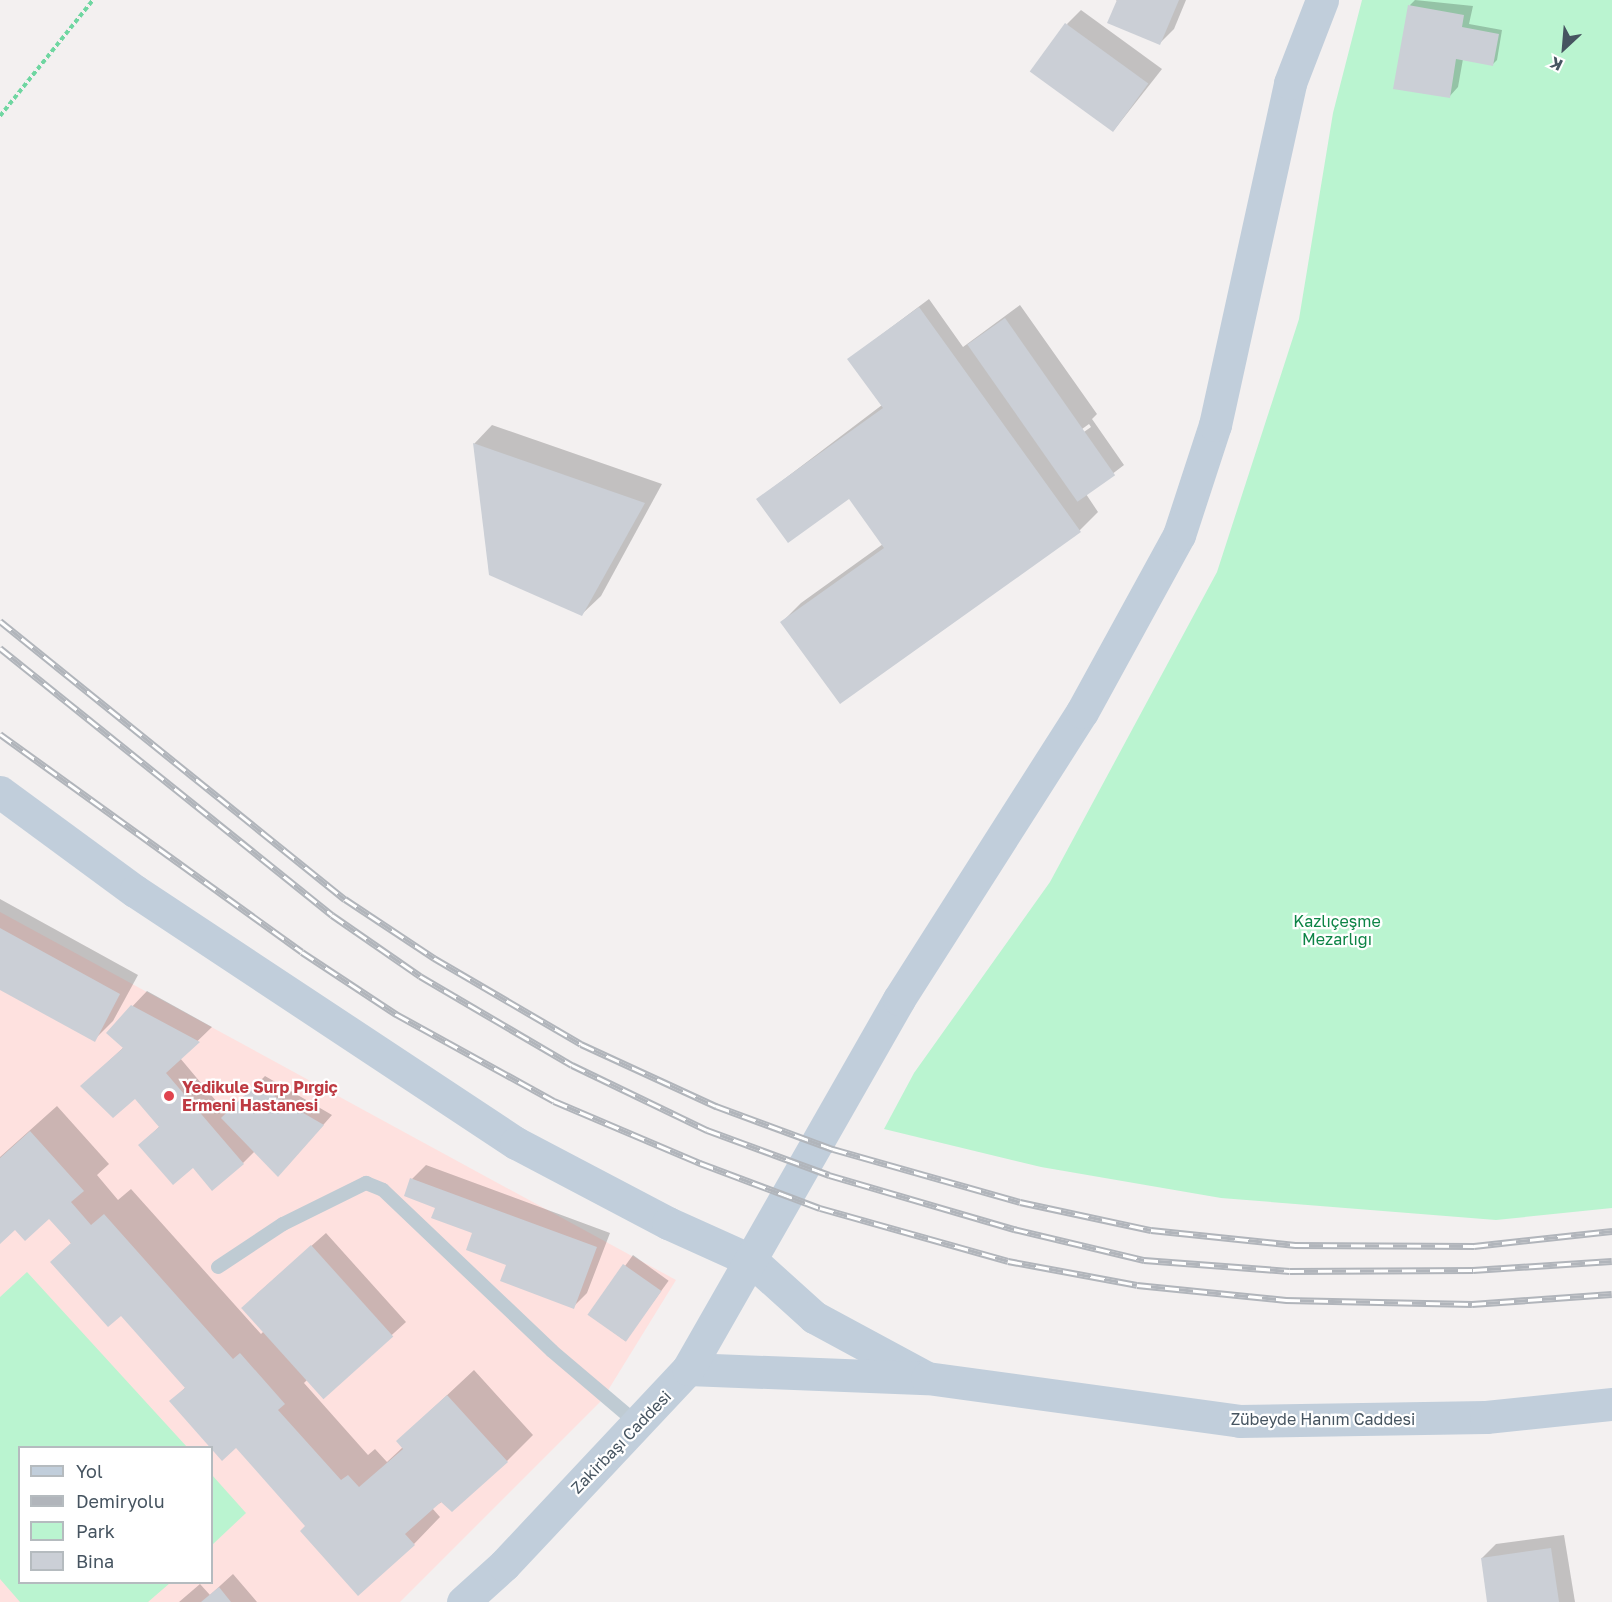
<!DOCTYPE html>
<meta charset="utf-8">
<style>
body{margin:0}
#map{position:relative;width:1612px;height:1602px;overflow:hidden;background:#f3f0f0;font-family:"Golos Text",sans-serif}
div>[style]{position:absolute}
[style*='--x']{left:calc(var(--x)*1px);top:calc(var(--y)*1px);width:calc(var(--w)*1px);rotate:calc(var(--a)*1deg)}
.medical>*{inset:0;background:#fee1df}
.green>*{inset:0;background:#baf4d0}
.shadow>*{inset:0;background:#0003;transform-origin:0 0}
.building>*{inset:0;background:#cbcfd6;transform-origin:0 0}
.path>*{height:4px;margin-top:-2px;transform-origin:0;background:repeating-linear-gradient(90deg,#6fd6a1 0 4.5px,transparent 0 7.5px)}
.lane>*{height:14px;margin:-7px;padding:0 7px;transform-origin:7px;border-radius:7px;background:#bfcbd3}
.secondary>*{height:33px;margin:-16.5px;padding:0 16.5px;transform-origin:16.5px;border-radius:16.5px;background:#c1cedb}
.rail>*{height:7px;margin-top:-3.5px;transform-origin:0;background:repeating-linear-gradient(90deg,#fff 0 14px,#b1b5bb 0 28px);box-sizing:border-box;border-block:2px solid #b1b5bb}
.dots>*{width:16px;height:16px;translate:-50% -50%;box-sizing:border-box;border:3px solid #fff;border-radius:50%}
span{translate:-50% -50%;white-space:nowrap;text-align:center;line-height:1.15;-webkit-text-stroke:4.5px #fff;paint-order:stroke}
.park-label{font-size:16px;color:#0d8446}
.health-label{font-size:16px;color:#be3a42;font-weight:700}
.left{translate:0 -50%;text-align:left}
.street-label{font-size:16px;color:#465460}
.legend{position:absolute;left:18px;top:1446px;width:195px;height:138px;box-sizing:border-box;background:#fff;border:2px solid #b5bbbf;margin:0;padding:8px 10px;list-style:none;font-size:18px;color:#465460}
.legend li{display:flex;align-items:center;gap:12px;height:30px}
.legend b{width:30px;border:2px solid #b5bbbf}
.north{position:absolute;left:1534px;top:18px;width:60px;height:60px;-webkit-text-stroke:4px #fff;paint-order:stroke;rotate:206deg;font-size:16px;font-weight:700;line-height:24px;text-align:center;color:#465460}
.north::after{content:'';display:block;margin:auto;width:21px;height:27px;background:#465460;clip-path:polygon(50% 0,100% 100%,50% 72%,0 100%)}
</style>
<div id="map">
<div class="medical">
<i style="clip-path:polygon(evenodd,0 912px,676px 1280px,602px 1400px,400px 1602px,0 1602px,0 912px,20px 1448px,212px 1448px,212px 1582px,20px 1582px,20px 1448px)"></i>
</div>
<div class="green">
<i style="clip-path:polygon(1362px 0,1612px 0,1612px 1208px,1496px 1220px,1221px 1198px,1041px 1167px,884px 1129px,914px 1073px,1050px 882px,1217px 572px,1299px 319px,1333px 113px)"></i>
<i style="clip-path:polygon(27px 1272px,187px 1447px,20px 1448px,20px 1582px,170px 1583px,148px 1602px,20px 1602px,0 1579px,0 1297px)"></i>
<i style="clip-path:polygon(212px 1475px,246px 1513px,212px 1545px)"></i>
</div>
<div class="shadow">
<i style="clip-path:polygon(1116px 0,1186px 0,1174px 29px,1160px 43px)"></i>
<i style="clip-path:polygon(1415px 0,1473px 6px,1469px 24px,1502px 30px,1497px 60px,1493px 64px,1463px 59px,1458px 87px,1449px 97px,1410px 5px)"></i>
<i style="clip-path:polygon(1081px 10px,1162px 69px,1114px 130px,1067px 24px)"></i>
<i style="clip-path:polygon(evenodd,929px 299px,963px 347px,1020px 305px,1097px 414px,1092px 419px,1124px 465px,1086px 494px,1098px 512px,1080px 530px,840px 702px,782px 622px,801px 603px,883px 544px,849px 497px,758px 499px,882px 405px,849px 359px,929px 299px,1089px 424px,1091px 427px,1057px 451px,1057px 447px,1089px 424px)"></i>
<i style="clip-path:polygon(492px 425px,662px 484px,601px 596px,582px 614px,474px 444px)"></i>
<i style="clip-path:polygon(0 899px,138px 975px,113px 1021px,94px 1040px,0 988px)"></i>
<i style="clip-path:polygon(147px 991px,212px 1027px,180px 1058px,227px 1114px,265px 1076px,332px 1115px,287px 1166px,255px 1151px,243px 1163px,194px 1166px,140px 1145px,160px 1126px,135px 1096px,82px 1086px,124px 1047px,108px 1032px)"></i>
<i style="clip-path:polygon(57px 1106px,109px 1164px,97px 1175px,118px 1200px,131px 1189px,261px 1334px,264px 1331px,257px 1294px,326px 1233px,406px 1322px,324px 1397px,308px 1379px,304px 1383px,368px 1455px,375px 1449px,387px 1462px,403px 1447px,398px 1441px,474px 1370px,533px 1435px,507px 1461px,432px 1508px,440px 1517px,414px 1544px,307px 1526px,236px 1446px,171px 1401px,186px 1387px,50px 1217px,15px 1228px,0 1242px,0 1157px)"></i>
<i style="clip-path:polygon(426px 1165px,610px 1233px,587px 1293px,573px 1307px,508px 1264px,474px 1232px,436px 1207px,412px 1179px)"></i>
<i style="left:633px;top:1255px;width:44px;height:74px;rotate:36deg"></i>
<i style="clip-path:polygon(1564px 1535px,1575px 1602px,1489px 1602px,1482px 1558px,1496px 1544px)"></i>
<i style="clip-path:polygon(233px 1574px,257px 1602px,179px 1602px,200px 1584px,210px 1595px)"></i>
</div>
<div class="building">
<i style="clip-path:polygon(1117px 0,1179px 0,1160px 45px,1107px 23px)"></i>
<i style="clip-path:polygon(1408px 5px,1464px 15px,1462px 27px,1499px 34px,1493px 66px,1456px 59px,1450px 98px,1393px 89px)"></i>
<i style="left:1065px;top:23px;width:103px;height:60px;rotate:36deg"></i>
<i style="clip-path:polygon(919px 307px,1081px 532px,840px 704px,780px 622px,884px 548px,849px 499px,788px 543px,756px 499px,883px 408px,847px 359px)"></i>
<i style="left:1005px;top:318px;width:192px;height:46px;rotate:55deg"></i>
<i style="clip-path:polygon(473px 443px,645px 503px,582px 616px,489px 575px)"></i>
<i style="clip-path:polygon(0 928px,120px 994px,95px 1042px,0 990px)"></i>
<i style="clip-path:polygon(131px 1005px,200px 1042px,166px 1073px,244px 1164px,212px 1191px,193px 1168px,173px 1185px,138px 1145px,159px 1127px,135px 1099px,113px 1118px,80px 1086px,123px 1048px,106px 1033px)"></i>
<i style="clip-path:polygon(255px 1085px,324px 1125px,278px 1177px,221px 1118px)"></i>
<i style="clip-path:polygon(30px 1131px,84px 1191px,71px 1202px,91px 1225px,104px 1214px,233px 1359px,240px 1353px,285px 1404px,278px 1410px,341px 1480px,348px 1475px,359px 1487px,403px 1449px,396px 1441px,447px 1395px,508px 1462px,452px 1512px,441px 1502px,405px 1534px,415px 1545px,358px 1596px,300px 1531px,305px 1526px,236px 1448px,222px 1461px,169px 1401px,185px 1388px,121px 1316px,108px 1327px,50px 1262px,71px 1243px,49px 1219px,25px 1241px,15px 1230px,0 1244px,0 1158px)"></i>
<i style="clip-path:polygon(410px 1178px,597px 1247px,574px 1309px,500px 1281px,506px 1265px,466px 1250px,472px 1233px,431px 1218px,435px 1208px,404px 1196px)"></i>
<i style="left:311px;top:1245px;width:123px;height:94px;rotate:48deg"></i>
<i style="left:623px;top:1264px;width:47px;height:62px;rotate:35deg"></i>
<i style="clip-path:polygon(1551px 1548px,1559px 1602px,1487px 1602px,1481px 1558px)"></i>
<i style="clip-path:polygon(219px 1587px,231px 1602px,201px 1602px)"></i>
</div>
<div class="path">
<i style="--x:0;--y:116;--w:149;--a:-51.3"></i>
</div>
<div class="lane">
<i style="--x:218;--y:1267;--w:78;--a:-33.5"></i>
<i style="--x:283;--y:1224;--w:93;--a:-26.3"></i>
<i style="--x:366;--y:1183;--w:18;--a:22"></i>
<i style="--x:383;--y:1190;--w:233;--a:43.6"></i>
<i style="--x:552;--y:1351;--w:111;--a:40.3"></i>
</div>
<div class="secondary">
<i style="--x:0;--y:792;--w:167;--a:36.3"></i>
<i style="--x:135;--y:891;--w:457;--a:33.5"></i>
<i style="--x:516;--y:1143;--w:172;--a:27.8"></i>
<i style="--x:668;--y:1223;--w:92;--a:24.3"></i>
<i style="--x:752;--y:1261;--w:84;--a:42.1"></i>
<i style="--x:814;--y:1317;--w:128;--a:28.4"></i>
<i style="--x:688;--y:1369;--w:239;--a:2.2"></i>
<i style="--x:927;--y:1378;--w:315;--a:7.8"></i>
<i style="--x:1239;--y:1421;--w:247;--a:-0.9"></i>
<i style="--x:1486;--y:1417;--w:127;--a:-5.9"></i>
<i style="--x:463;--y:1602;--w:55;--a:-42.1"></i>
<i style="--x:504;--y:1565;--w:269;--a:-46.8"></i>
<i style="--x:688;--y:1369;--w:426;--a:-60.3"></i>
<i style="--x:899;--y:999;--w:340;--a:-57.5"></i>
<i style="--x:1082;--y:712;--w:202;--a:-61.3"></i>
<i style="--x:1179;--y:535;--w:116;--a:-71.9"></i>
<i style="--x:1215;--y:425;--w:350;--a:-77.6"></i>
<i style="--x:1290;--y:83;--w:89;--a:-68.9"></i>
</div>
<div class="rail">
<i style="--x:0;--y:621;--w:443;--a:38.9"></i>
<i style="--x:345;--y:899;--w:107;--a:33.5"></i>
<i style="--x:434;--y:958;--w:170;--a:30.3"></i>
<i style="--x:581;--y:1044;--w:149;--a:24.7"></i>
<i style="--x:716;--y:1106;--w:125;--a:20.2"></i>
<i style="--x:833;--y:1149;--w:194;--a:15.8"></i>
<i style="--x:1020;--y:1202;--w:134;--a:12.1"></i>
<i style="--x:1151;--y:1230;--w:145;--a:5.9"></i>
<i style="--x:1295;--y:1245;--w:179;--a:0.3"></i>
<i style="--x:1474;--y:1246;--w:139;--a:-6.2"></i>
<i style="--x:0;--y:648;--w:426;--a:38.8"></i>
<i style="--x:332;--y:915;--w:107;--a:34.7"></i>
<i style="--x:420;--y:976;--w:176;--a:30.4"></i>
<i style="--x:572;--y:1065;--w:150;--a:25.7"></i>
<i style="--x:707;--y:1130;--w:130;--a:20.2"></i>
<i style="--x:829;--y:1175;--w:193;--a:16.3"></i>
<i style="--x:1014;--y:1229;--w:134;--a:13.4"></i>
<i style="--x:1144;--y:1260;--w:146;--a:4.3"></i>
<i style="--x:1290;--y:1271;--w:183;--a:-0.3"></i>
<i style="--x:1473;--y:1270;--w:139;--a:-3.7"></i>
<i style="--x:0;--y:734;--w:372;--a:35.8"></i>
<i style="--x:302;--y:952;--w:113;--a:33.4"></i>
<i style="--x:396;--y:1014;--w:180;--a:28.8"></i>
<i style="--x:554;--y:1101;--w:159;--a:23"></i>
<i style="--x:700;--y:1163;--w:128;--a:20.6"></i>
<i style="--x:820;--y:1208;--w:195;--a:15.7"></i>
<i style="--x:1008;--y:1261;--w:131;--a:10.5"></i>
<i style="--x:1137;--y:1285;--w:150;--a:5.7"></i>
<i style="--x:1286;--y:1300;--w:186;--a:1.2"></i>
<i style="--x:1472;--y:1304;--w:140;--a:-4.1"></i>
</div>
<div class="dots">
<i style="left:169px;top:1096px;background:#e0444e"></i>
</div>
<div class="park-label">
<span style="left:1337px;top:930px">Kazlıçeşme<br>Mezarlığı</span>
</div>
<div class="health-label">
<span class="left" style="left:182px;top:1096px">Yedikule Surp Pırgiç<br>Ermeni Hastanesi</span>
</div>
<div class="street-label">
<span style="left:1323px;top:1419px">Zübeyde Hanım Caddesi</span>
<span style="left:621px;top:1442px;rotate:-46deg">Zakirbaşı Caddesi</span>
</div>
<ul class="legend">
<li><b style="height:8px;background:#c1cedb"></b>Yol</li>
<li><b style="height:8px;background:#b1b5bb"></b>Demiryolu</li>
<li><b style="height:16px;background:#baf4d0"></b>Park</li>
<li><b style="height:16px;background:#cbcfd6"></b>Bina</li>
</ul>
<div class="north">K</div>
</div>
